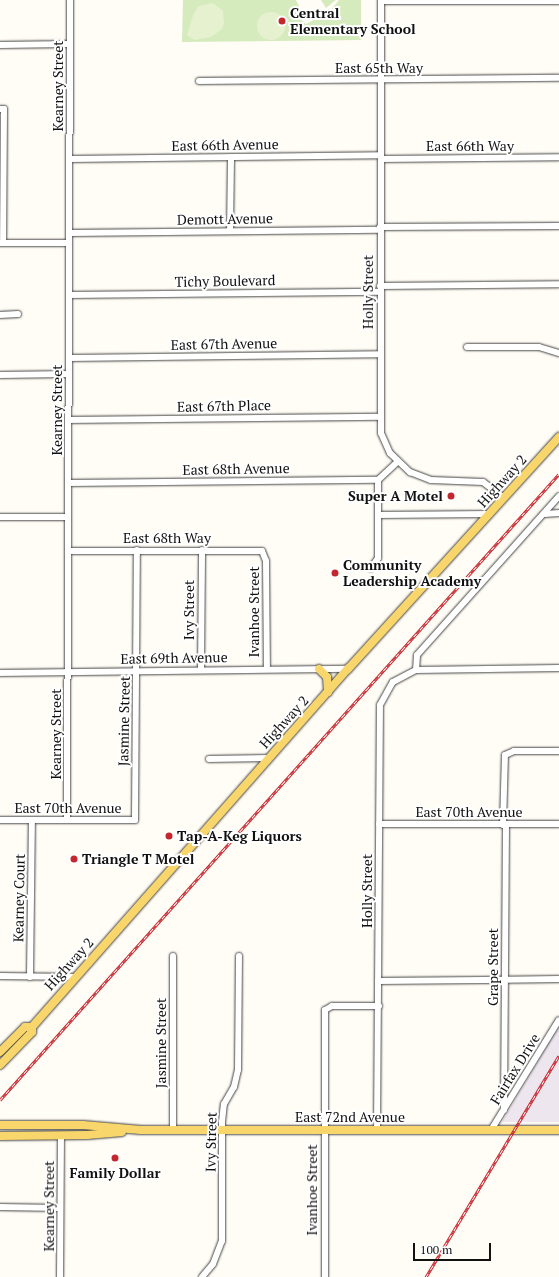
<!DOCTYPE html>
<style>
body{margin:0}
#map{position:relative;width:559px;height:1277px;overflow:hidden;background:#fffdf5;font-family:"PT Serif",serif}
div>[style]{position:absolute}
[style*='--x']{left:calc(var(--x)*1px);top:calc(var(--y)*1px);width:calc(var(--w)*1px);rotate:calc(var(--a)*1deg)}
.industrial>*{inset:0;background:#eee6ef}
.green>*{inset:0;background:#d5ebbd}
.pitch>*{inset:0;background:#e6f2cf}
.round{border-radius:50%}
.roads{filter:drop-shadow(0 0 1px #444) drop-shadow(0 0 1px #444)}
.minor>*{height:6px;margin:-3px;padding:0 3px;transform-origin:3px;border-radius:3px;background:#fff}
.major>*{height:8px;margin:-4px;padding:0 4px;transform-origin:4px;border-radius:4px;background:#f9d66b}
.rail>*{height:3px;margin-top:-1.5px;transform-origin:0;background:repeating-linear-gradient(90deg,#fff 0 4.5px,#c4262e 0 9px);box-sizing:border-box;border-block:1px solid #c4262e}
.dots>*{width:11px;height:11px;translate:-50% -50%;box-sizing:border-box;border:2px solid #fff;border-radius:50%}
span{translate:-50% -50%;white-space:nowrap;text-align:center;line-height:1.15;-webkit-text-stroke:4px #fff;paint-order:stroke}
.poi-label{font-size:14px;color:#111;font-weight:700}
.left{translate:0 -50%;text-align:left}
.right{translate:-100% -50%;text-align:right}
.street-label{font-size:14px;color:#111}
.scale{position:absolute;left:413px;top:1243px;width:78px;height:18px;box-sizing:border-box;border:2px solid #111;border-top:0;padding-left:5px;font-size:12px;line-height:14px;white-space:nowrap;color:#111;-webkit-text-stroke:3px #fff;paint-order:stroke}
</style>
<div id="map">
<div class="industrial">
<i style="clip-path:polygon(559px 1026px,559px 1122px,502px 1122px)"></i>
</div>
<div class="green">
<i style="clip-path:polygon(183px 0,296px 0,301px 10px,302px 21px,306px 24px,329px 12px,339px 0,361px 0,361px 40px,182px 42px)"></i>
<i style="clip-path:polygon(321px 0,336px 0,326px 8px)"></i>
</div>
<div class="pitch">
<i style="clip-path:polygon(213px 3px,223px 11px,224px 23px,222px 29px,211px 37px,194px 40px,187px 35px,194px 13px,199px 6px)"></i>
<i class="round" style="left:257px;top:12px;width:28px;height:28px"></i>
</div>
<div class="roads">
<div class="minor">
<i style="--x:381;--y:0;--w:433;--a:90"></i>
<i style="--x:381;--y:433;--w:22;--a:66"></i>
<i style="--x:390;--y:453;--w:28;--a:44"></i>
<i style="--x:410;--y:472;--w:22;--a:21"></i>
<i style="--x:431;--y:480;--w:52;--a:2.2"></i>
<i style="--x:483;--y:482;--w:26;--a:37"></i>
<i style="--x:381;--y:1;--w:178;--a:0"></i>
<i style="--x:0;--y:45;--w:70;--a:-0.8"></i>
<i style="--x:199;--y:81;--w:360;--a:-0.5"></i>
<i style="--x:0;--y:109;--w:4;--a:0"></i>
<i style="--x:4;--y:109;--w:134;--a:90.4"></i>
<i style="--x:70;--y:159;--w:311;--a:-0.7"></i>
<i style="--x:381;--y:159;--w:178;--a:-0.6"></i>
<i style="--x:380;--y:227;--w:179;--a:-0.3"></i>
<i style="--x:230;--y:231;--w:74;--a:-89.2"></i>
<i style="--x:70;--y:233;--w:310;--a:-0.6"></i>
<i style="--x:0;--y:243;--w:69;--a:0"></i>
<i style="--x:380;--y:286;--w:179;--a:-0.6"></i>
<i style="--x:69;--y:295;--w:311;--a:-0.6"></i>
<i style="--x:0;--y:315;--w:18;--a:-3"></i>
<i style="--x:467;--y:347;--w:72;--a:0"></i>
<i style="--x:539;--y:347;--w:21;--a:17"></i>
<i style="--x:69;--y:358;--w:311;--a:-0.7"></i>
<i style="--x:0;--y:375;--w:69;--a:-0.8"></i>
<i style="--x:69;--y:420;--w:311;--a:-0.6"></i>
<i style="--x:69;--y:483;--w:309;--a:-0.6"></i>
<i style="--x:378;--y:480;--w:26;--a:-43"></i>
<i style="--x:544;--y:514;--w:15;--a:-4"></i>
<i style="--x:378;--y:515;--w:112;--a:-0.5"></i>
<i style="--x:0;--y:517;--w:68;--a:0"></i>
<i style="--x:68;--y:551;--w:194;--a:0"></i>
<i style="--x:262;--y:551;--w:11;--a:68"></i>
<i style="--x:266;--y:561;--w:108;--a:89.5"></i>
<i style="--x:371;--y:568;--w:12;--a:-55"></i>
<i style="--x:378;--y:558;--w:78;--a:-90"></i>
<i style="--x:201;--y:670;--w:120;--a:-89.5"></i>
<i style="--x:416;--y:670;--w:15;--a:-86"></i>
<i style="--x:417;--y:655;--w:213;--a:-48.2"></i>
<i style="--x:0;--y:673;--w:348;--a:-0.7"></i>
<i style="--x:209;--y:759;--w:60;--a:-1"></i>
<i style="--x:0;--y:820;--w:135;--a:0"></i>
<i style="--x:135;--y:820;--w:270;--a:-89.6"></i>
<i style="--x:67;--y:820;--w:820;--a:-89.79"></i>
<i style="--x:379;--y:824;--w:180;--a:0"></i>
<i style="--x:503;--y:825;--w:70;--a:-88.4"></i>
<i style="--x:505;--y:755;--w:10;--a:-24"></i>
<i style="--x:514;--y:751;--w:45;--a:0"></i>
<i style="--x:173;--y:956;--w:174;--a:90"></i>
<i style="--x:0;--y:976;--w:76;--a:0.8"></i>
<i style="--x:30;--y:977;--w:157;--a:-89.3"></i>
<i style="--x:378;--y:981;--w:181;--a:-0.6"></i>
<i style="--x:504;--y:1110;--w:285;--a:-89.6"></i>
<i style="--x:377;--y:1130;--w:425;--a:-89.6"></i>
<i style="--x:380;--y:705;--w:26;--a:-61"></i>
<i style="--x:393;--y:682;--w:26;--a:-28"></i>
<i style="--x:416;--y:670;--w:143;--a:-0.8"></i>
<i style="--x:491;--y:1130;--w:129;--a:-58.3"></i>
<i style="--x:0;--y:1207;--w:60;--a:1"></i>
<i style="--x:60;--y:1277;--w:141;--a:-89.6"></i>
<i style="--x:202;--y:1277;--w:17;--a:-50"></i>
<i style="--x:213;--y:1264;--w:25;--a:-69"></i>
<i style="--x:222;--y:1241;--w:119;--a:-90"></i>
<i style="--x:222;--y:1122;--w:18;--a:-84"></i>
<i style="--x:224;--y:1104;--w:20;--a:-60"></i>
<i style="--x:234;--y:1087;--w:17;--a:-77"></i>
<i style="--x:238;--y:1070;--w:114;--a:-89.5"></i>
<i style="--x:325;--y:1277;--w:267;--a:-90"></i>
<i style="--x:325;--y:1010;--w:8;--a:-30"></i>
<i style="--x:332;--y:1006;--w:47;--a:0"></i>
</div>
<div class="major">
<i style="--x:319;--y:669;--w:11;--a:45"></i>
<i style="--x:327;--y:677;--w:15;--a:86"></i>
<i style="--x:0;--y:1052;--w:35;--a:-45"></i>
<i style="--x:25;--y:1027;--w:7;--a:0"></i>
<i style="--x:0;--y:1065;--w:46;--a:-45.9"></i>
<i style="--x:32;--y:1032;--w:5;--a:-90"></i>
<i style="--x:32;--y:1027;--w:478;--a:-48.6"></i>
<i style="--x:348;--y:669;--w:314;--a:-47.7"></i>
<i style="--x:0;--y:1125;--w:83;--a:0"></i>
<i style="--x:83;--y:1125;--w:58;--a:4.9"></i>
<i style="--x:141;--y:1130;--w:418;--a:0"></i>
<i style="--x:0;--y:1136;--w:87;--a:-0.7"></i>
<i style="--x:87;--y:1135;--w:35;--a:-5"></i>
</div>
</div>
<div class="rail">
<i style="--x:0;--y:1100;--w:839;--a:-48.24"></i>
<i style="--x:426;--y:1277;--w:258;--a:-59"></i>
</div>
<div class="dots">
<i style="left:282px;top:21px;background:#c4262e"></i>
<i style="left:451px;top:496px;background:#c4262e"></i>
<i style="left:335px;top:573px;background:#c4262e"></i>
<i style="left:169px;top:836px;background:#c4262e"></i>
<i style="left:74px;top:859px;background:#c4262e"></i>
<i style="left:115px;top:1158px;background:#c4262e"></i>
</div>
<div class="poi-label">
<span class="left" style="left:290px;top:21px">Central<br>Elementary School</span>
<span class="right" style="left:443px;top:496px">Super A Motel</span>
<span class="left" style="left:343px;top:573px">Community<br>Leadership Academy</span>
<span class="left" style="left:177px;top:836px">Tap-A-Keg Liquors</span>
<span class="left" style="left:82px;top:859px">Triangle T Motel</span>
<span style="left:115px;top:1173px">Family Dollar</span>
</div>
<div class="street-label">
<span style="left:379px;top:68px">East 65th Way</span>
<span style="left:58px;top:86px;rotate:-90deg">Kearney Street</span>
<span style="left:225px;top:145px;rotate:-1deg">East 66th Avenue</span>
<span style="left:470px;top:146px">East 66th Way</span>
<span style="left:225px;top:219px;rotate:-1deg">Demott Avenue</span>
<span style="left:225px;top:281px;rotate:-1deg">Tichy Boulevard</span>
<span style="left:368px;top:292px;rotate:-90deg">Holly Street</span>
<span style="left:224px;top:344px;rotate:-1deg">East 67th Avenue</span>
<span style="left:224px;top:406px;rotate:-1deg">East 67th Place</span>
<span style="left:57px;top:410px;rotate:-90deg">Kearney Street</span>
<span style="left:236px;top:469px;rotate:-1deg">East 68th Avenue</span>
<span style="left:502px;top:481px;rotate:-48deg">Highway 2</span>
<span style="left:167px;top:538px">East 68th Way</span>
<span style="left:189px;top:610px;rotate:-90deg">Ivy Street</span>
<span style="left:254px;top:612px;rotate:-90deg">Ivanhoe Street</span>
<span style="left:174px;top:658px;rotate:-1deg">East 69th Avenue</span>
<span style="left:124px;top:721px;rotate:-89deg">Jasmine Street</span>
<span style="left:284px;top:722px;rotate:-48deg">Highway 2</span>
<span style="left:56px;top:734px;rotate:-90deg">Kearney Street</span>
<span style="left:68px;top:808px">East 70th Avenue</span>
<span style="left:469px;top:812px">East 70th Avenue</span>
<span style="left:367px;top:891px;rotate:-90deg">Holly Street</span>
<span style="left:19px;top:898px;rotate:-89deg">Kearney Court</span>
<span style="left:69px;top:964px;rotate:-48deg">Highway 2</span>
<span style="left:493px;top:967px;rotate:-90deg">Grape Street</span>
<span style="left:161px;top:1043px;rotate:-90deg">Jasmine Street</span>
<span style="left:515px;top:1069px;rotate:-58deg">Fairfax Drive</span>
<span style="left:350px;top:1117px">East 72nd Avenue</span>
<span style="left:211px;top:1142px;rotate:-89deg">Ivy Street</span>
<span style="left:312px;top:1190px;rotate:-90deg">Ivanhoe Street</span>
<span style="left:49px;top:1206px;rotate:-90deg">Kearney Street</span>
</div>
<div class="scale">100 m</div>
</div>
